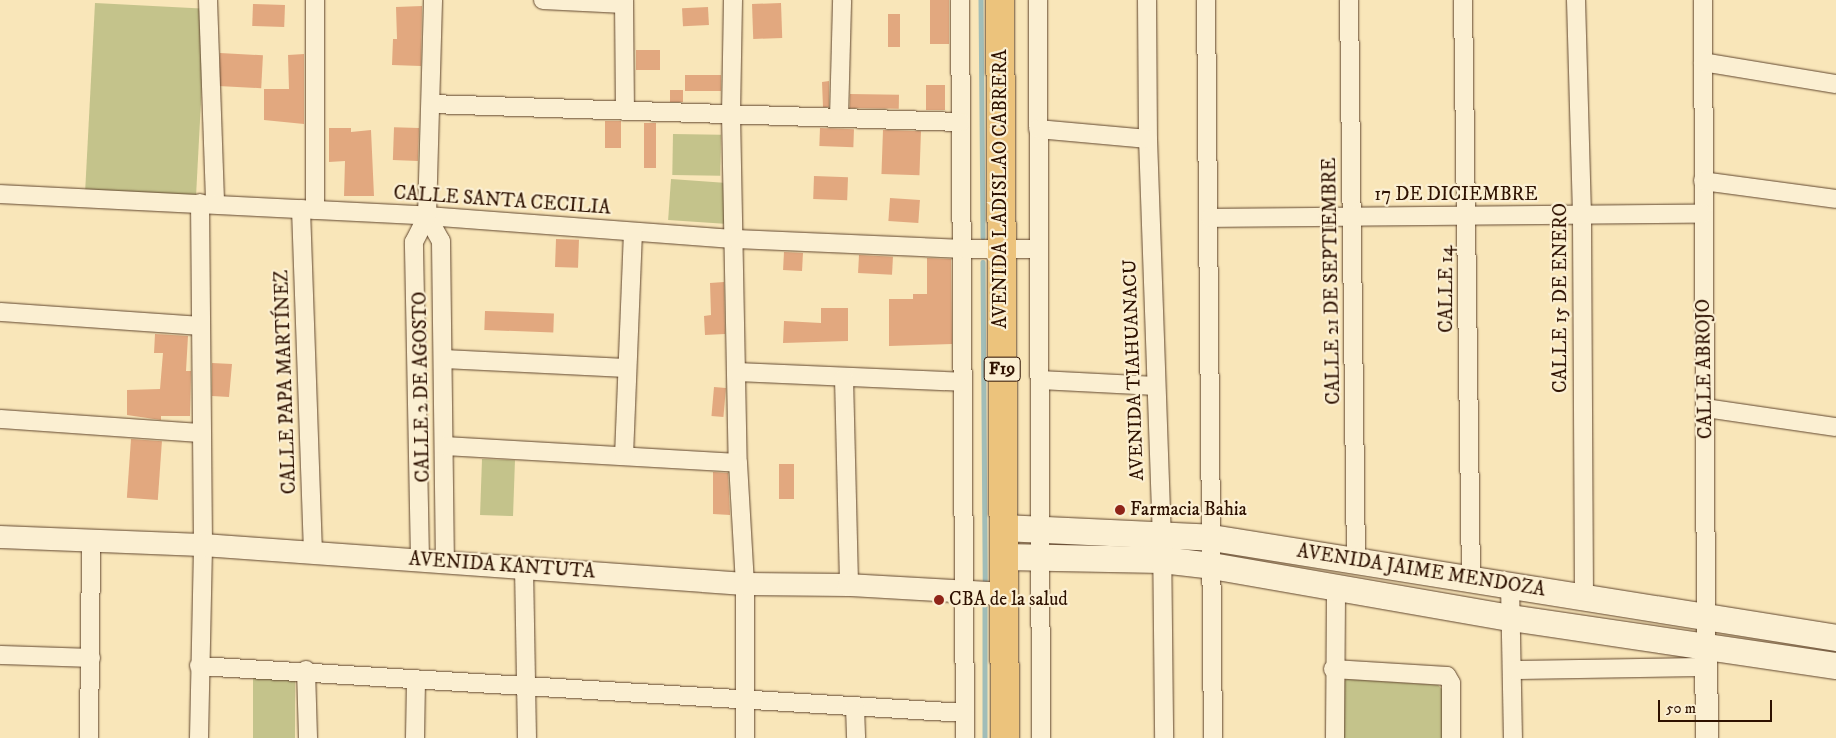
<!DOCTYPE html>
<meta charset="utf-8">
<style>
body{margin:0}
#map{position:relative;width:1836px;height:738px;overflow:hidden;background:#f9e6b9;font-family:"IM FELL DW Pica",serif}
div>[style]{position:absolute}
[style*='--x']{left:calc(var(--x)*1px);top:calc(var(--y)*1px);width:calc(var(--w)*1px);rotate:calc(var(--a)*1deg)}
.green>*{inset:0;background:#c4c38b;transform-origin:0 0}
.stream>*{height:4.5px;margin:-2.25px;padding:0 2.25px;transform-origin:2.25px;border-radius:2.25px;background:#a1bdb8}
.building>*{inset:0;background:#e2a87f;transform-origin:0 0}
.roads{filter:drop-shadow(0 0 1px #61462e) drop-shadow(0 0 1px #61462e)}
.minor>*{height:18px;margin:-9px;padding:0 9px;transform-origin:9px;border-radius:9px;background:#fbefd2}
.tertiary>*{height:22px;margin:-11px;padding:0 11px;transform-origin:11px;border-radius:11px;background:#fbefd2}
.secondary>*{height:26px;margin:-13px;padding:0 13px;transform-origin:13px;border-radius:13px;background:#fbefd2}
.trunk>*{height:28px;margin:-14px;padding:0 14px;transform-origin:14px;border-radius:14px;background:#ecc37c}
.dots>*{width:14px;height:14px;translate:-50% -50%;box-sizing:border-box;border:2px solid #fbefd2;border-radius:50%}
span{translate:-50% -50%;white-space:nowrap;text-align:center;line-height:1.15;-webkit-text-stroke:4.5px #fbefd2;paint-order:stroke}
.shield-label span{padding:1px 4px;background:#fbefd2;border:1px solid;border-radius:4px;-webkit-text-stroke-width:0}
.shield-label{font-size:18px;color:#2e1100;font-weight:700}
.street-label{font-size:19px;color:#2e1100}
.poi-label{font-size:19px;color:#2e1100}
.left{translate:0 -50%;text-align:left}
.scale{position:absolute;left:1658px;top:700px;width:114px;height:22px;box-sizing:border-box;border:2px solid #2e1100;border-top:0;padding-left:6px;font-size:15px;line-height:18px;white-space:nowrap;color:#2e1100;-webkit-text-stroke:4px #fbefd2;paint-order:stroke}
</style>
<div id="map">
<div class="green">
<i style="left:95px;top:3px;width:111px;height:188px;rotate:3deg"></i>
<i style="left:673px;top:134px;width:48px;height:41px;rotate:1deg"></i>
<i style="left:671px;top:179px;width:56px;height:41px;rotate:4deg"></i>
<i style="left:482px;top:459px;width:33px;height:56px;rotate:2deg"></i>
<i style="left:253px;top:676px;width:42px;height:62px"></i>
<i style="clip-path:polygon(1347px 679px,1438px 685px,1444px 691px,1444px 738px,1341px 738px,1340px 684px)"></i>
</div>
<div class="stream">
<i style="--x:981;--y:0;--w:237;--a:89.5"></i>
<i style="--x:983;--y:262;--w:318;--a:89.6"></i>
<i style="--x:985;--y:607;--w:131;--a:90"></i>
</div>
<div class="building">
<i style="left:930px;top:0;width:19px;height:44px"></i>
<i style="left:781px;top:3px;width:35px;height:29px;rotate:88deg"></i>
<i style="left:253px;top:4px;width:32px;height:22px;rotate:2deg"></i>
<i style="clip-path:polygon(422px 6px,421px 66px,392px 65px,393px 39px,397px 39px,396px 7px)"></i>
<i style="left:708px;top:7px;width:18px;height:26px;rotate:87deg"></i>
<i style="left:888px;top:14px;width:12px;height:33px"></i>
<i style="left:636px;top:50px;width:24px;height:20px"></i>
<i style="left:220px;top:53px;width:43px;height:33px;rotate:3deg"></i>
<i style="clip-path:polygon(304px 54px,304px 124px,264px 120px,264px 89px,289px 89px,288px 55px)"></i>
<i style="left:685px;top:75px;width:36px;height:16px"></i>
<i style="clip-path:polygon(829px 81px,829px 107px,823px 107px,822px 82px)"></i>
<i style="left:926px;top:85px;width:19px;height:25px"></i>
<i style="left:670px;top:90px;width:13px;height:12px"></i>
<i style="left:850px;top:94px;width:49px;height:14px;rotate:1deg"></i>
<i style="left:605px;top:121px;width:16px;height:27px"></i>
<i style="left:644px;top:123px;width:12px;height:45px"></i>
<i style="clip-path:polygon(329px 128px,351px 128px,351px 132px,371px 130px,374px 196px,344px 196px,345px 161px,329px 162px)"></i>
<i style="left:419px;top:128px;width:33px;height:25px;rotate:92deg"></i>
<i style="left:820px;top:128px;width:34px;height:18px;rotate:2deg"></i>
<i style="left:883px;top:130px;width:38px;height:44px;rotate:2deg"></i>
<i style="left:814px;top:176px;width:34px;height:23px;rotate:2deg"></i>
<i style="left:890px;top:198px;width:30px;height:23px;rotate:4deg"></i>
<i style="left:556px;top:239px;width:23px;height:28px;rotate:2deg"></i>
<i style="left:784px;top:252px;width:19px;height:18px;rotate:3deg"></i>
<i style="left:859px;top:255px;width:34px;height:18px;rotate:3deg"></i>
<i style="clip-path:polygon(927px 258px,951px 259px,952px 344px,889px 346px,889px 299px,913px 299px,913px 294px,927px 294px)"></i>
<i style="clip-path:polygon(724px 282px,725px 334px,705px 335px,704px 316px,711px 315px,710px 283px)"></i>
<i style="clip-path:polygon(821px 308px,848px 308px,848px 341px,783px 343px,784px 321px,821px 323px)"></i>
<i style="left:485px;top:311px;width:69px;height:19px;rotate:2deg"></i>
<i style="clip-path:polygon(155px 334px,188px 336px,186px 371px,191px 371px,190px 416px,161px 416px,161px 420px,127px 415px,127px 390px,160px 389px,163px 353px,154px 353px)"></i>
<i style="clip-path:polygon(212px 363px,232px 364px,229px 397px,212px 396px)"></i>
<i style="left:714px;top:387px;width:12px;height:29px;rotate:5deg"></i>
<i style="left:131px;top:439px;width:31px;height:59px;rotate:4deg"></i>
<i style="left:779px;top:464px;width:15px;height:35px"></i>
<i style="clip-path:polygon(713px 472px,728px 473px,730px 515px,713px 514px)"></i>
</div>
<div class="roads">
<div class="minor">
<i style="--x:208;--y:0;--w:204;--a:88"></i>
<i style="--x:543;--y:0;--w:81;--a:2.8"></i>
<i style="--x:624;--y:0;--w:111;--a:89.5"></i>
<i style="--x:733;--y:0;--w:114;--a:91"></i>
<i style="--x:731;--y:114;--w:349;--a:88.9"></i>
<i style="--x:738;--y:463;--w:121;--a:86.7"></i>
<i style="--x:745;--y:584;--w:154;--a:90"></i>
<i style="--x:960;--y:0;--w:738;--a:89.61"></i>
<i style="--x:1038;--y:0;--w:738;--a:89.77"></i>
<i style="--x:1147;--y:0;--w:139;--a:89.6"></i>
<i style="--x:1148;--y:139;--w:395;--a:88"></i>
<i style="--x:1162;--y:534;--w:204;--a:89.4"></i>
<i style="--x:1206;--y:0;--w:738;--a:89.46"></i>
<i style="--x:1349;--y:0;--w:561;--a:89.29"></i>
<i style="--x:1463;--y:0;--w:577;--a:89.21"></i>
<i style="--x:1576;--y:0;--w:217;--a:88.4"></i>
<i style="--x:1582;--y:217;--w:379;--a:89.7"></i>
<i style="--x:1703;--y:0;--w:645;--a:89.73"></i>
<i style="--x:1703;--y:62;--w:135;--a:9.4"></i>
<i style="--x:431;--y:104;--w:530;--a:1.95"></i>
<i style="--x:839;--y:118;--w:118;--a:-88.5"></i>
<i style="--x:1038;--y:129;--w:110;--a:5.2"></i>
<i style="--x:1703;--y:181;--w:134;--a:7.7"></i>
<i style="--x:0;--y:194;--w:428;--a:2.9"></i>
<i style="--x:427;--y:216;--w:310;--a:4.3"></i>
<i style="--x:736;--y:239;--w:228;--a:2.5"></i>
<i style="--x:964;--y:249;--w:75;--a:0"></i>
<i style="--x:301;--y:209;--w:345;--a:88"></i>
<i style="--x:315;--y:210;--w:210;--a:-90"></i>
<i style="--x:427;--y:216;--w:29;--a:61"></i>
<i style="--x:441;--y:241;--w:321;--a:89.3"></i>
<i style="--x:1210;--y:218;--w:493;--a:-0.5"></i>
<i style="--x:0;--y:312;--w:200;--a:4"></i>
<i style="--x:444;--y:359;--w:182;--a:2.8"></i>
<i style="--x:737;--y:372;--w:225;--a:2.5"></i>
<i style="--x:844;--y:378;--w:207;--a:88.6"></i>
<i style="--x:1040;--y:380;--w:116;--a:3"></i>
<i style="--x:1705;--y:408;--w:132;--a:8.3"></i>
<i style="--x:0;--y:419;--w:202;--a:4"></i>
<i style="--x:445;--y:446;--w:293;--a:3.3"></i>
<i style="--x:624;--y:456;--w:224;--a:-87.7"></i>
<i style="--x:420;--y:560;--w:318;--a:-91.1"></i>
<i style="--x:414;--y:242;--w:29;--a:-63"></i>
<i style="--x:427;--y:216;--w:216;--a:-88.4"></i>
<i style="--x:524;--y:567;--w:171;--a:89"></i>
<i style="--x:1510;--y:584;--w:154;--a:88.9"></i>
<i style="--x:0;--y:655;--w:91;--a:1.9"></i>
<i style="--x:199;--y:666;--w:767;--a:3.51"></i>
<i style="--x:1333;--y:669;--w:114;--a:3.5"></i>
<i style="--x:1447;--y:676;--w:8;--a:60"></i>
<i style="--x:1451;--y:683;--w:55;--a:90"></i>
<i style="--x:306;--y:670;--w:68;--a:88.3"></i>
<i style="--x:1512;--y:670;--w:195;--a:-0.9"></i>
<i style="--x:855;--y:707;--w:31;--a:88"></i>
<i style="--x:89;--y:738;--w:195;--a:-89.4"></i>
<i style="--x:199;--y:738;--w:193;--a:-88.8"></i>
<i style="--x:203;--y:545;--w:342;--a:-90.5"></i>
<i style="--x:415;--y:738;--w:59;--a:-89"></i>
<i style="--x:1335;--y:738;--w:150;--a:-89.6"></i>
</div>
<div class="tertiary">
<i style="--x:0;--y:537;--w:203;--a:2.3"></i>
<i style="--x:203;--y:545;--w:543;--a:4.12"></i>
<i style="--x:745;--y:584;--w:104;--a:0.6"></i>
<i style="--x:849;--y:585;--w:155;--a:3.3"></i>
<i style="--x:1706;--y:645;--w:93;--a:89.4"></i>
</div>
<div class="secondary">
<i style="--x:1003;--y:528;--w:209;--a:2.7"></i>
<i style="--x:1212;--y:538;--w:632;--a:9.1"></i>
<i style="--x:1003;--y:557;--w:159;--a:1.1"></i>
<i style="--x:1162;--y:560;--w:50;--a:6.8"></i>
<i style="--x:1212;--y:566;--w:303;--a:9.9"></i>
<i style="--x:1511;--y:618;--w:329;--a:8.4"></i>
</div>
<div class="trunk">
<i style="--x:1000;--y:0;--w:738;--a:89.61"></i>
</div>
</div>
<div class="dots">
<i style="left:1120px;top:510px;background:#8f2418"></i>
<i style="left:939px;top:600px;background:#8f2418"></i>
</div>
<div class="shield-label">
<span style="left:1002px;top:369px">F19</span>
</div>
<div class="street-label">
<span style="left:1001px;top:189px;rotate:-90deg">AVENIDA LADISLAO CABRERA</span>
<span style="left:1456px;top:195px">17 DE DICIEMBRE</span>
<span style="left:502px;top:201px;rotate:4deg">CALLE SANTA CECILIA</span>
<span style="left:1332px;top:281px;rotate:-91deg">CALLE 21 DE SEPTIEMBRE</span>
<span style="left:1447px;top:289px;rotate:-90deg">CALLE 14</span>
<span style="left:1561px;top:298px;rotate:-90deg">CALLE 15 DE ENERO</span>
<span style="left:1705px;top:369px;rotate:-91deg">CALLE ABROJO</span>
<span style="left:1134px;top:370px;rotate:-92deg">AVENIDA TIAHUANACU</span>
<span style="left:286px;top:382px;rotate:-92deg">CALLE PAPA MARTÍNEZ</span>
<span style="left:422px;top:387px;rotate:-91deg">CALLE 2 DE AGOSTO</span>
<span style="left:502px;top:566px;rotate:4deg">AVENIDA KANTUTA</span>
<span style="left:1421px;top:571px;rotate:9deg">AVENIDA JAIME MENDOZA</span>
</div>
<div class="poi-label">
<span class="left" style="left:1130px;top:510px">Farmacia Bahia</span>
<span class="left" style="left:949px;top:600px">CBA de la salud</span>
</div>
<div class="scale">50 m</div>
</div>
